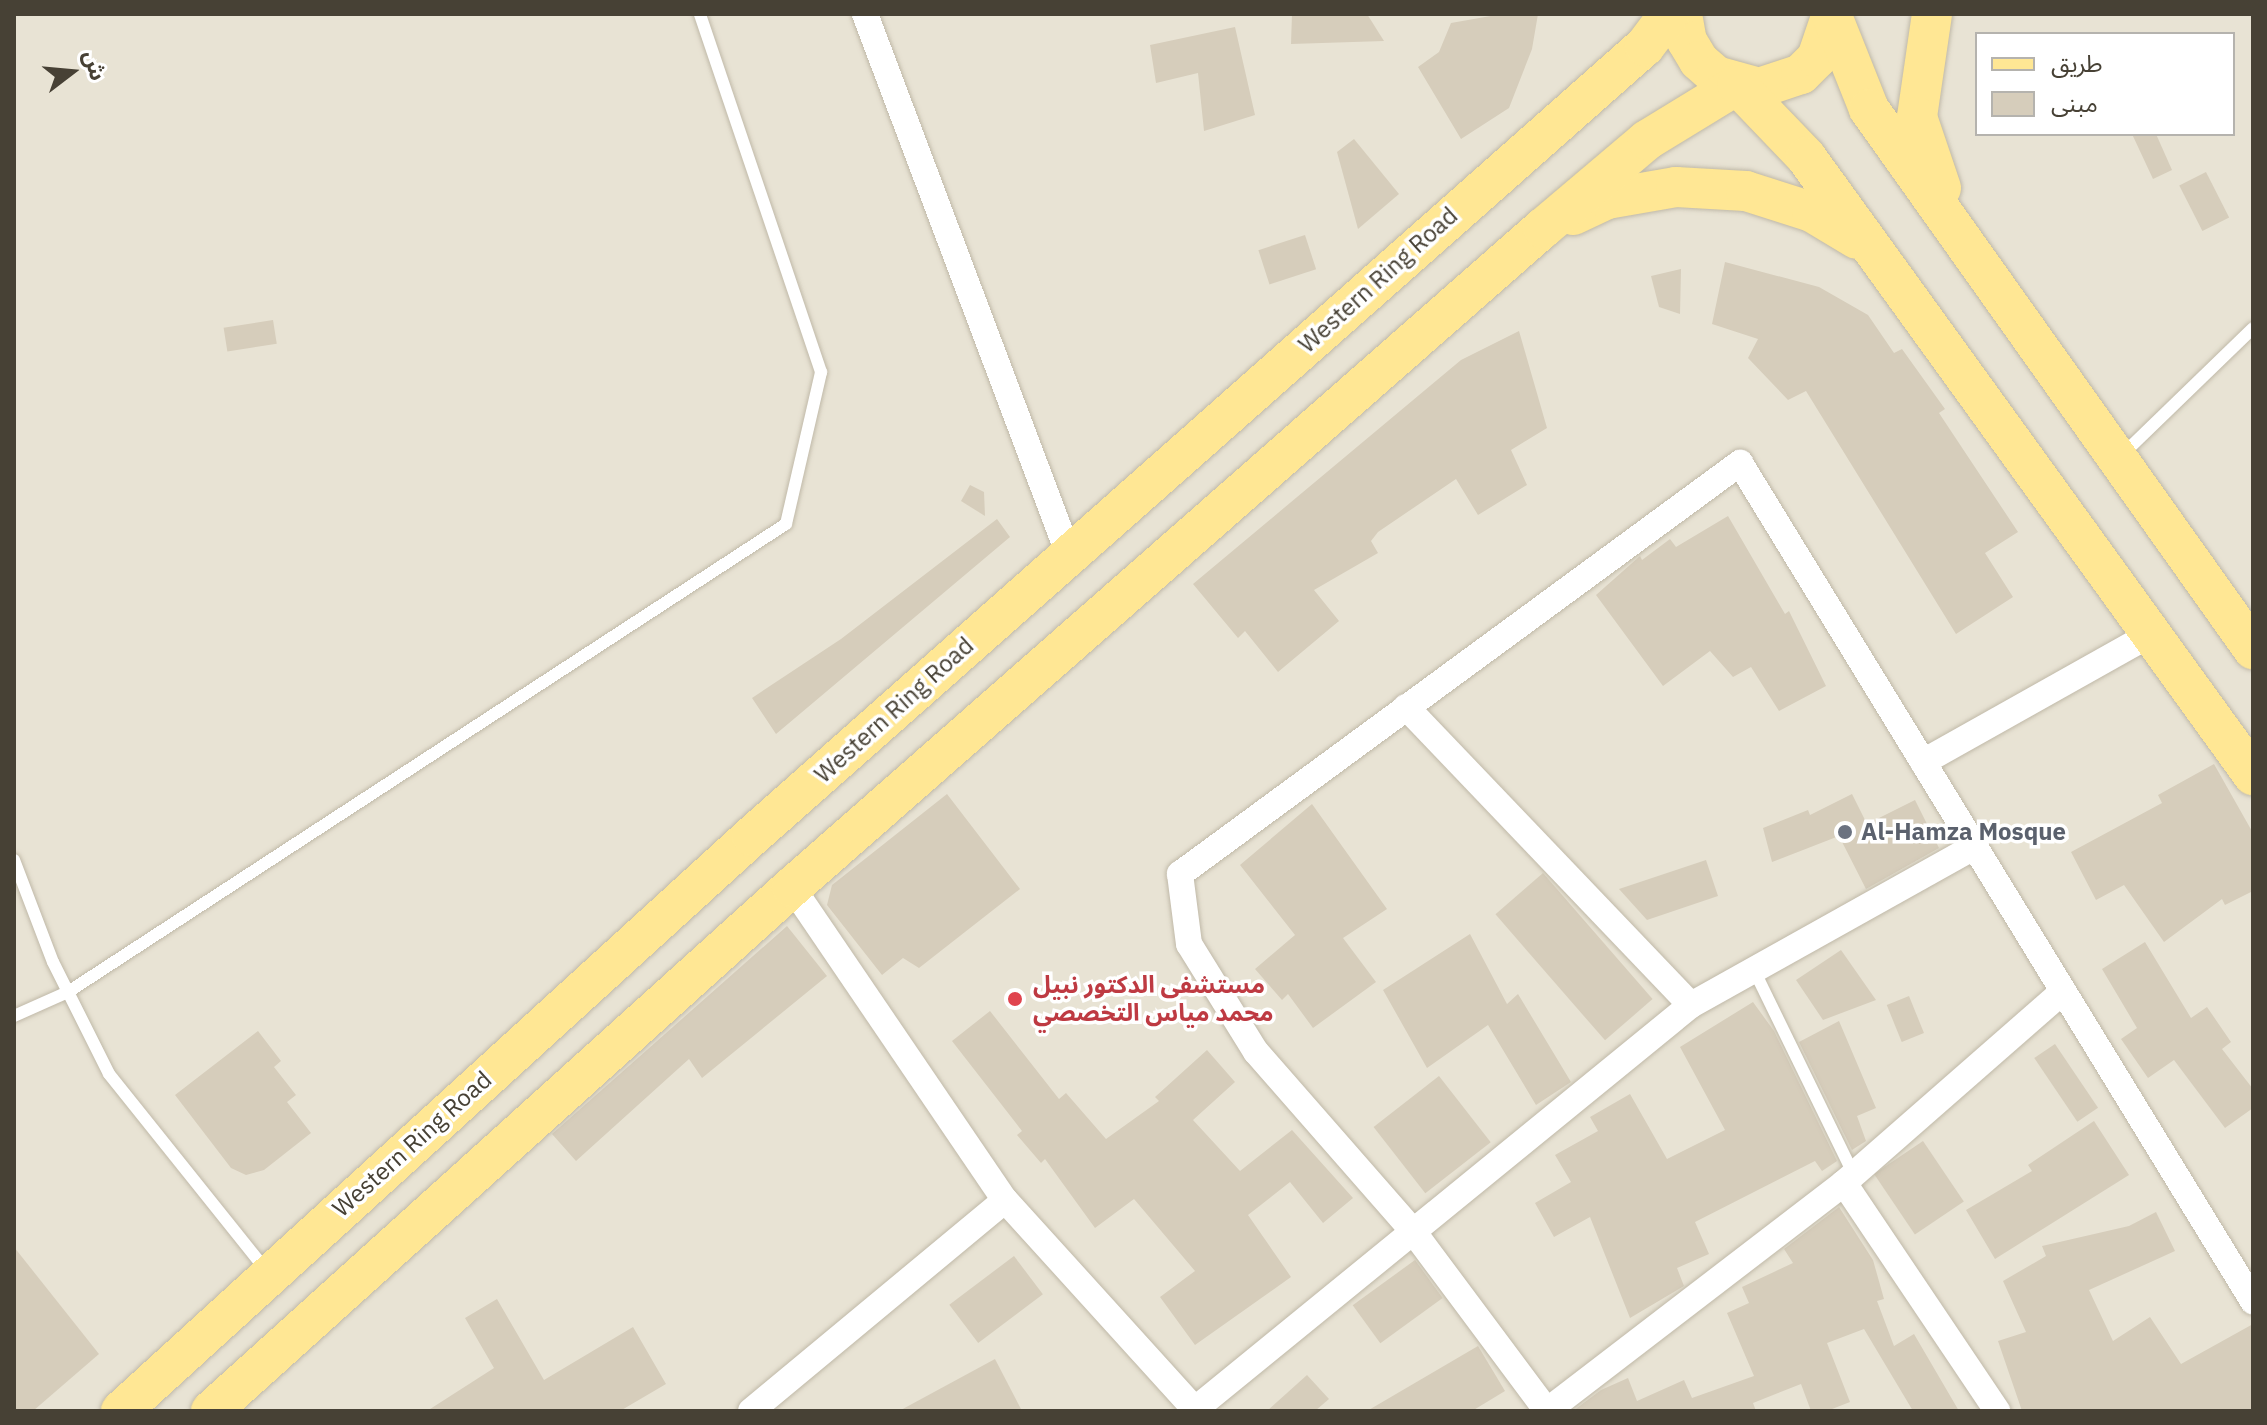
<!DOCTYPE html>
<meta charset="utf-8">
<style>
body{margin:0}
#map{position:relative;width:2267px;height:1425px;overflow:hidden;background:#f4f1e6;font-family:"IBM Plex Sans","Noto Sans Arabic",sans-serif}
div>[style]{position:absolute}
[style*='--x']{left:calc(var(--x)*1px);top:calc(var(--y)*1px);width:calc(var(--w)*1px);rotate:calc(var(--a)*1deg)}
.residential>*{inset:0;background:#e8e3d4}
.building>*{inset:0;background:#d6cdbb;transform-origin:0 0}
.roads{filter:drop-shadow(0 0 2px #c0b9a8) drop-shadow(0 0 2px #c0b9a8)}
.lane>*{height:12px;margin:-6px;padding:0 6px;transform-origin:6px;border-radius:6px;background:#fff}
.street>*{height:26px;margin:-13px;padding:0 13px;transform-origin:13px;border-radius:13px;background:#fff}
.primary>*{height:40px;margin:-20px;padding:0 20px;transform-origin:20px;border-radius:20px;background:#ffe794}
.dots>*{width:22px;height:22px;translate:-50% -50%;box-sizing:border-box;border:4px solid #fff;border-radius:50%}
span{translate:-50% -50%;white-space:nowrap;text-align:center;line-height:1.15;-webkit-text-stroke:7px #fff;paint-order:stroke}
.street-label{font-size:24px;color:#474135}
.worship-label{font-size:24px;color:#5b616d;font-weight:700}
.left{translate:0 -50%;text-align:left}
.health-label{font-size:24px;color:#be3a42;font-weight:700}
.frame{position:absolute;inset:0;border:16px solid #474135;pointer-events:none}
.legend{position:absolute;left:1975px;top:32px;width:260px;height:104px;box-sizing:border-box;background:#fff;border:2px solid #b5b3ae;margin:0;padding:10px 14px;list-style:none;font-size:24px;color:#474135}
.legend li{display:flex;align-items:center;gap:16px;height:40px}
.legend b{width:40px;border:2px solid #b5b3ae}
.north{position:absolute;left:32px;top:32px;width:80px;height:80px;-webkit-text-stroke:6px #fff;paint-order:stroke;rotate:74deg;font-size:22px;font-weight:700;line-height:32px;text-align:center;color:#474135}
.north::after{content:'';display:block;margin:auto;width:28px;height:36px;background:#474135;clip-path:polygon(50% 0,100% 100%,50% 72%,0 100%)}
</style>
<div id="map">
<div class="residential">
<i style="clip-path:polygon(evenodd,14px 14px,2253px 14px,2253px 1411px,14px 1411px,14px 14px,1977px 34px,2233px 34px,2233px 134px,1977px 134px,1977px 34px)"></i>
</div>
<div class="building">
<i style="clip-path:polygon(1292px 14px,1367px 14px,1384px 41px,1291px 44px)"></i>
<i style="clip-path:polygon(1502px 14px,1538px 14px,1532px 49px,1509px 108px,1461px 139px,1418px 67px,1439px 52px,1451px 23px)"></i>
<i style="clip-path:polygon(1235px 27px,1255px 115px,1204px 131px,1198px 73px,1156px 83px,1150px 45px)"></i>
<i style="clip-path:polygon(2132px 134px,2156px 134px,2172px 170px,2153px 179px)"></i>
<i style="clip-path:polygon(1354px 139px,1399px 194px,1358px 229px,1337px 152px)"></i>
<i style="left:2206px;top:172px;width:51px;height:30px;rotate:63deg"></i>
<i style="left:1305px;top:235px;width:36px;height:49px;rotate:72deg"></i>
<i style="clip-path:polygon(1725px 262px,1819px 287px,1868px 315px,1894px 353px,1902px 349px,1945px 409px,1939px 413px,2018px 532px,1985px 553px,2013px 597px,1956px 634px,1806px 391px,1788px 400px,1748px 358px,1758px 339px,1712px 324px)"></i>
<i style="clip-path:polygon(1681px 269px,1680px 314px,1659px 307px,1651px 276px)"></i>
<i style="left:273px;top:320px;width:24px;height:50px;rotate:81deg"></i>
<i style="clip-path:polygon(1519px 331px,1547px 428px,1511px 450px,1527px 485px,1478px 515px,1456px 479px,1378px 532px,1371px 541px,1378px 553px,1314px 590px,1339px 621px,1278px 672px,1245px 631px,1238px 638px,1193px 584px,1461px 360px)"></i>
<i style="clip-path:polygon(970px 485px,984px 492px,985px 516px,961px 501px)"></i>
<i style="clip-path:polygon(1728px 516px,1785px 614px,1789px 611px,1826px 686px,1779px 711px,1751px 667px,1733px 677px,1710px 651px,1663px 686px,1596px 595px,1640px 556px,1642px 560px,1670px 539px,1676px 547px)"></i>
<i style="clip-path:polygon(997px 519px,1010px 537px,776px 734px,752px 698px,841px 639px)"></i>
<i style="clip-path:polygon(2214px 764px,2253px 833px,2253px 891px,2225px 905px,2222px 899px,2164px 942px,2124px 885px,2096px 900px,2071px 852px,2162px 803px,2158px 795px)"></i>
<i style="clip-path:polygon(947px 794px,1020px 889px,919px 968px,903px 958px,882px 975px,827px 905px,832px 885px)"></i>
<i style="clip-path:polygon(1852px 794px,1867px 824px,1915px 800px,1939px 848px,1866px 889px,1839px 836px,1772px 862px,1763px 828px,1808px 810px,1810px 815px)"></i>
<i style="clip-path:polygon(1312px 804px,1387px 909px,1343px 938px,1376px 982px,1313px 1028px,1288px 994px,1282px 1000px,1255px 969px,1295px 935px,1240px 865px)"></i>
<i style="clip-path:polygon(1706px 860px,1718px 896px,1647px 920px,1619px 889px)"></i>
<i style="left:1543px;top:873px;width:167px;height:63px;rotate:49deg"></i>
<i style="clip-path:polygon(787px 926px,827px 976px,702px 1078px,689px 1059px,576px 1161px,552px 1134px)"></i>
<i style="clip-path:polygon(1470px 934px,1507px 1004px,1518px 994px,1571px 1082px,1536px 1105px,1488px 1025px,1427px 1068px,1383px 990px)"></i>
<i style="clip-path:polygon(2145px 942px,2191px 1018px,2207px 1007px,2231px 1042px,2222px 1049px,2253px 1089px,2253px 1108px,2225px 1128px,2174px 1060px,2148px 1078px,2121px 1039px,2137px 1028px,2102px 969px)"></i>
<i style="clip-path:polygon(1841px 950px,1876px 1000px,1823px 1020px,1796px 980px)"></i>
<i style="left:1909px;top:996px;width:40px;height:24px;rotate:68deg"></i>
<i style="clip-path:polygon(1753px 1002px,1774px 1031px,1837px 1161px,1822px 1171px,1815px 1161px,1695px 1222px,1709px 1254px,1677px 1268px,1684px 1286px,1630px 1318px,1590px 1217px,1554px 1237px,1535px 1203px,1571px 1182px,1555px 1155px,1598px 1131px,1590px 1117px,1630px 1094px,1667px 1159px,1725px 1130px,1680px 1047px)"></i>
<i style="clip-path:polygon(990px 1011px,1059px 1099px,1066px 1093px,1106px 1139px,1159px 1101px,1155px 1097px,1207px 1050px,1235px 1082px,1193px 1120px,1240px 1171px,1292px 1130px,1353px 1198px,1323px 1223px,1290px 1182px,1248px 1215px,1291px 1277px,1195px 1345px,1160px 1297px,1195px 1271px,1134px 1199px,1095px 1228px,1045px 1159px,1041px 1163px,1017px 1135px,1022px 1131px,952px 1041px)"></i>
<i style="clip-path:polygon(1839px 1021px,1876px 1108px,1857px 1116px,1866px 1141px,1852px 1150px,1799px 1042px)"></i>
<i style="clip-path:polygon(258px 1031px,281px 1061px,274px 1067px,296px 1095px,287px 1102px,311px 1133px,264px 1170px,246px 1175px,231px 1168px,175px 1095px)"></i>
<i style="left:2055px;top:1044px;width:77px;height:25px;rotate:56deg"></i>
<i style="left:1439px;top:1076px;width:84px;height:83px;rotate:52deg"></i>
<i style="clip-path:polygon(2094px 1121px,2129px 1175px,1995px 1259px,1966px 1210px,2032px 1171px,2028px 1165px)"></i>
<i style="left:1923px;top:1141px;width:73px;height:59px;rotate:56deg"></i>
<i style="clip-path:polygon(1839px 1207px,1873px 1260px,1884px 1299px,1877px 1301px,1894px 1346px,1914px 1334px,1959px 1411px,1913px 1411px,1864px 1329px,1827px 1343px,1850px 1402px,1827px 1411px,1811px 1411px,1801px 1384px,1753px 1403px,1756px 1411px,1573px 1411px,1601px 1390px,1628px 1378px,1637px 1401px,1684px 1380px,1692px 1398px,1754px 1376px,1727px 1313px,1749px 1303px,1742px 1287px,1793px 1263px,1784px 1249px)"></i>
<i style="clip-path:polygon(2156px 1212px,2175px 1251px,2089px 1290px,2113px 1341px,2150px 1317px,2181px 1364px,2253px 1324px,2253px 1411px,2022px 1411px,1998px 1341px,2026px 1332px,2003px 1281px,2046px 1256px,2042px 1246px,2129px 1226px)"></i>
<i style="clip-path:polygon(14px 1247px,99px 1354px,33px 1411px,14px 1411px)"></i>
<i style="left:1014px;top:1256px;width:48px;height:81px;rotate:53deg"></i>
<i style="left:1415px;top:1260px;width:47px;height:77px;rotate:54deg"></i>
<i style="clip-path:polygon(497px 1299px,544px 1380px,633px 1327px,666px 1384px,620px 1411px,427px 1411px,494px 1368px,465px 1318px)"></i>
<i style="clip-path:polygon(1478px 1346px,1505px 1391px,1472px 1411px,1367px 1411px)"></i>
<i style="clip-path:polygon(995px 1359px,1022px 1411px,899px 1411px)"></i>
<i style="clip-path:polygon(1307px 1375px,1329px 1399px,1315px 1411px,1267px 1411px)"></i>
</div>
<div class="roads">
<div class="lane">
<i style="--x:2120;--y:457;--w:185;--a:-44.1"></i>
<i style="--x:14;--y:860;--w:109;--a:69.1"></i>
<i style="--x:53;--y:962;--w:125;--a:63.4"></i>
<i style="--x:109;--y:1074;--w:253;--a:51.3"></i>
<i style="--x:1754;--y:970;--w:228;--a:64"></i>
<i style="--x:14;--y:1016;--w:59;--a:-24"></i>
<i style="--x:68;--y:992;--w:857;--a:-33.1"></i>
<i style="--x:786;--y:524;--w:156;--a:-77"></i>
<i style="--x:821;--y:372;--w:378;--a:-108.7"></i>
</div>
<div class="street">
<i style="--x:865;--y:14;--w:578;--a:69.34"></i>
<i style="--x:1406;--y:707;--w:412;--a:46.3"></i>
<i style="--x:1923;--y:762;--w:261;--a:-29.3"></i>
<i style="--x:792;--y:887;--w:379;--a:55.8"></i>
<i style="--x:1005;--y:1200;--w:285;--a:47.8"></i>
<i style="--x:1844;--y:1183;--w:275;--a:56.1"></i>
<i style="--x:751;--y:1411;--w:330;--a:-39.7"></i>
<i style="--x:1193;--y:1411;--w:643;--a:-39.19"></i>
<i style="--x:1691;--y:1005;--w:322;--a:-29.2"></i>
<i style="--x:1547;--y:1411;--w:226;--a:-126.7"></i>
<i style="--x:1412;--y:1230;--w:237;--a:-131.2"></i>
<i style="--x:1256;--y:1052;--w:127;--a:-121.8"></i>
<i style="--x:1189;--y:944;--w:71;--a:-97.3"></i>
<i style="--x:1180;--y:874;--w:695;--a:-36.28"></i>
<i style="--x:1740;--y:463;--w:983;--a:58.53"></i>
<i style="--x:1547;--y:1411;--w:374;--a:-37.5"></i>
<i style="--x:1844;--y:1183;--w:291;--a:-41.2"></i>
</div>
<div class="primary">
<i style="--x:1682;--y:14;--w:27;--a:80"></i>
<i style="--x:1687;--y:41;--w:23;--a:59"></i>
<i style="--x:1699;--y:61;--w:23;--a:41"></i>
<i style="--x:1716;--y:76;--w:45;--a:15.6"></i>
<i style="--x:1759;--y:88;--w:44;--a:-18.4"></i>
<i style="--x:1801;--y:74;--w:23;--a:-45"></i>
<i style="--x:1817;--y:58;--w:46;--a:-71.2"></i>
<i style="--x:1932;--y:14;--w:104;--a:98.3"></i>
<i style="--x:1917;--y:117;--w:75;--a:71.3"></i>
<i style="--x:1832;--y:16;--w:100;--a:68.3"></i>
<i style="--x:1869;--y:109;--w:663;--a:54.58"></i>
<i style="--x:1573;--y:215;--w:38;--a:-25"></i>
<i style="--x:1607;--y:199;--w:70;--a:-9.9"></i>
<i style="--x:1676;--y:187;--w:70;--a:3.3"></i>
<i style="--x:1746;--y:191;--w:69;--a:17.7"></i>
<i style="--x:1812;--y:212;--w:52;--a:31"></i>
<i style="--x:121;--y:1411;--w:854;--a:-42.34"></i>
<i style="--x:752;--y:836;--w:1192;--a:-41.5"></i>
<i style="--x:1645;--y:46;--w:40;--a:-53"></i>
<i style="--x:211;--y:1411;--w:782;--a:-42.05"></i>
<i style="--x:792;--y:887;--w:999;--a:-41.27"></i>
<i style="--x:1543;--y:228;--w:136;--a:-40.2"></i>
<i style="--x:1647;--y:140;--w:105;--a:-31.4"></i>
<i style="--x:1737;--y:85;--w:100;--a:46.2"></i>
<i style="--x:1806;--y:157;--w:763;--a:54.12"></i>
</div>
</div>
<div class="dots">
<i style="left:1845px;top:832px;background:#6b7280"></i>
<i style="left:1015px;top:999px;background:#e0444e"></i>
</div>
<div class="street-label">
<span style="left:1378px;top:280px;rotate:-42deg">Western Ring Road</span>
<span style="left:894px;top:710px;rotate:-42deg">Western Ring Road</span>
<span style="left:412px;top:1144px;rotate:-42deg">Western Ring Road</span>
</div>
<div class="worship-label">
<span class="left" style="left:1861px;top:832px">Al-Hamza Mosque</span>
</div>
<div class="health-label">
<span class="left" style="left:1033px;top:999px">مستشفى الدكتور نبيل<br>محمد مياس التخصصي</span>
</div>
<div class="frame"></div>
<ul class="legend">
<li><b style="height:10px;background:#ffe794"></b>طريق</li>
<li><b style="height:22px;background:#d6cdbb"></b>مبنى</li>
</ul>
<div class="north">ش</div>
</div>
